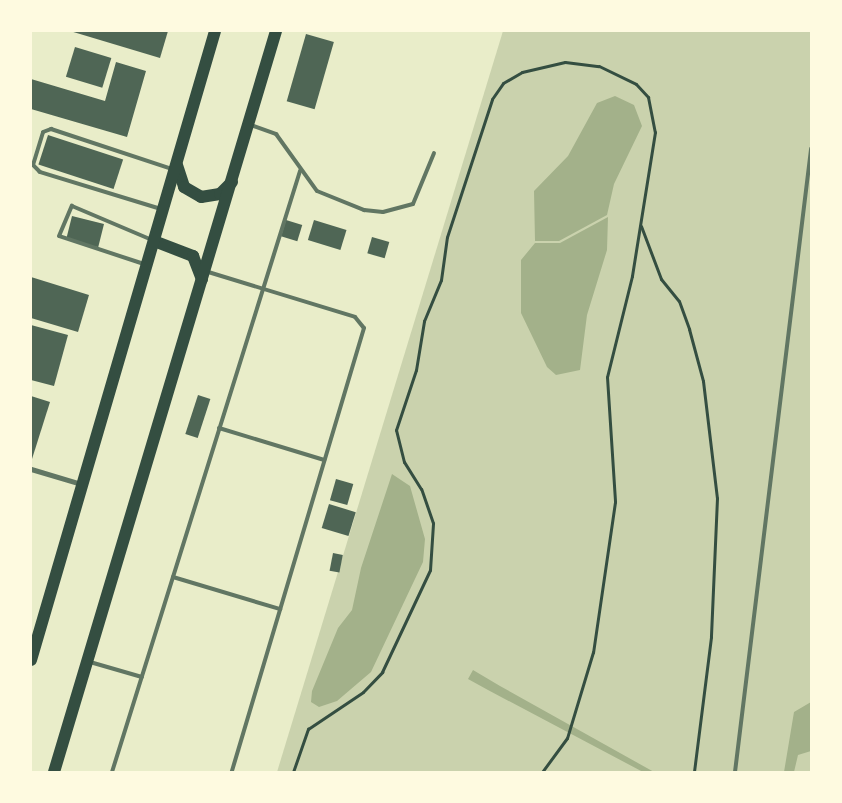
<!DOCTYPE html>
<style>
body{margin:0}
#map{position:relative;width:842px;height:803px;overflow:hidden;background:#e9edc9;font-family:"Roboto Condensed",sans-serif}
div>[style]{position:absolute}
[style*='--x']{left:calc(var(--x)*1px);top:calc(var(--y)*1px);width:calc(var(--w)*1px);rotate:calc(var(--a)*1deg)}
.green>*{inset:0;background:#cad2ad}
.water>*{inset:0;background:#a3b18a}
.building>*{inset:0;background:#4f6655;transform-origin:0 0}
.path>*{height:3px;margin:-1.5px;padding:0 1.5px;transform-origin:1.5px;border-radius:1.5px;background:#344e41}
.service>*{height:4px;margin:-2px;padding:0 2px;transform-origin:2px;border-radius:2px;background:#617663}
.minor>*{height:5px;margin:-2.5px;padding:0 2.5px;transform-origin:2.5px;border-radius:2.5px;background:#617663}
.primary>*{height:12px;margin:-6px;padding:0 6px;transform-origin:6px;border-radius:6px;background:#344e41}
span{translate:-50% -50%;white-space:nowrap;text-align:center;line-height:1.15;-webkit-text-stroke:5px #fefae0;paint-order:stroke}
.frame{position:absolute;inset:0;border:32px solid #fefae0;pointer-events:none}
</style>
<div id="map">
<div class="green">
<i style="clip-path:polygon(503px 31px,811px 31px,811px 772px,277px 772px)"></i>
</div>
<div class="water">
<i style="clip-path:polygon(615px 96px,634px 105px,642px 126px,614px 184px,607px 215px,559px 241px,535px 241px,534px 191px,568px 156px,597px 103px)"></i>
<i style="clip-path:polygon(608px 217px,607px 250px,587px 315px,580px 370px,556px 375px,547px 367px,521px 313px,521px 260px,535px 243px,560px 243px)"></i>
<i style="clip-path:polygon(392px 474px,410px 486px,425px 539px,423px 562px,371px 672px,337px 701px,319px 707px,311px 702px,312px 691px,338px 628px,352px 610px,361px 568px)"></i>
<i style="clip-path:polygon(473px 670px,500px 686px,654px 772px,643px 772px,488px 690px,468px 679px)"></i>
<i style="clip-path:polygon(811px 702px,811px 751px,798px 755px,794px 772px,784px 772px,794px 712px)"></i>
</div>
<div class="building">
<i style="clip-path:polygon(70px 31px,168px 31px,160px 58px)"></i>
<i style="left:306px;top:34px;width:29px;height:70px;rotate:16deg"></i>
<i style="left:75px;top:47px;width:38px;height:31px;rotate:17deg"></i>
<i style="clip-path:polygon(116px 62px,146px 71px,127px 137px,31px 109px,31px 79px,105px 101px)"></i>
<i style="left:48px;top:135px;width:79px;height:31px;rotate:18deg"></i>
<i style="left:72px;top:216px;width:33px;height:24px;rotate:14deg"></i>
<i style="left:286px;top:220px;width:17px;height:17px;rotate:17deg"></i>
<i style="left:314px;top:220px;width:34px;height:21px;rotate:17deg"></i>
<i style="left:372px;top:237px;width:18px;height:17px;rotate:16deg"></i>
<i style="clip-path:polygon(31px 277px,89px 295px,78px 332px,31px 318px)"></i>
<i style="clip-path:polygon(31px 325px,68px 335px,54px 386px,31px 380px)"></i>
<i style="left:198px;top:395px;width:13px;height:41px;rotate:18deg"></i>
<i style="clip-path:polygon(31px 396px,50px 402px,32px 459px,31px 459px)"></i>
<i style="left:336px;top:479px;width:18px;height:22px;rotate:16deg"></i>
<i style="left:329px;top:504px;width:28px;height:25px;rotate:17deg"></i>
<i style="left:333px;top:553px;width:10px;height:18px;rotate:11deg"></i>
</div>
<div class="path">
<i style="--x:641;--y:226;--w:57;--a:69.3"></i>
<i style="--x:661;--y:279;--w:28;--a:51"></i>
<i style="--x:679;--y:301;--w:30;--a:70"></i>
<i style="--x:689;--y:329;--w:54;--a:74.9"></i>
<i style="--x:703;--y:381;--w:118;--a:83.2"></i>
<i style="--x:717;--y:498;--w:139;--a:92.5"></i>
<i style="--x:711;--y:637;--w:136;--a:97.2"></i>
<i style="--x:293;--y:772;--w:46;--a:-70.8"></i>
<i style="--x:308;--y:729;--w:66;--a:-33.9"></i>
<i style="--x:363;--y:692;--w:28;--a:-46"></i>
<i style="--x:382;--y:672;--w:113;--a:-64.8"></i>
<i style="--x:430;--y:570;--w:47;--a:-86.3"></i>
<i style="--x:433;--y:523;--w:36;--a:-109"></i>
<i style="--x:421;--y:489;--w:32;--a:-122"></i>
<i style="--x:404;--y:462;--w:33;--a:-104"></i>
<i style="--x:396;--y:430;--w:63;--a:-71.6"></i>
<i style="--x:416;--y:370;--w:50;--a:-80.7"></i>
<i style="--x:424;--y:321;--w:44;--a:-67.5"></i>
<i style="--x:441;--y:280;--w:43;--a:-82.1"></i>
<i style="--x:447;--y:237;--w:145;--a:-71.9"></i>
<i style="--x:492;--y:99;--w:19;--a:-55"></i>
<i style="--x:503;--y:83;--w:22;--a:-30"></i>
<i style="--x:522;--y:72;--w:44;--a:-13.1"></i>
<i style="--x:565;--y:62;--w:34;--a:7"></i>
<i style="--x:599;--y:66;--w:41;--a:25.9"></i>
<i style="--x:636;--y:84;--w:18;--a:47"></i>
<i style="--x:648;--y:97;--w:36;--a:79"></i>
<i style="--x:655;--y:132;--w:146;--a:99.1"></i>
<i style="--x:632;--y:276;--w:104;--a:103.9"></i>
<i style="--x:607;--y:377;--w:125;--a:86.3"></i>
<i style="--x:615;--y:502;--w:152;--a:98.3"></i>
<i style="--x:593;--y:652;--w:90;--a:106.8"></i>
<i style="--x:567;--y:738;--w:42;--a:126.3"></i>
</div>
<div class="service">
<i style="--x:251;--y:125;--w:27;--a:20"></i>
<i style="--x:276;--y:134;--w:70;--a:54.3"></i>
<i style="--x:317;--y:191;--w:51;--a:22"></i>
<i style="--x:364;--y:210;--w:19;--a:6"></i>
<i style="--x:383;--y:212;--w:31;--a:-15"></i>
<i style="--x:413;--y:204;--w:55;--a:-67.6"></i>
<i style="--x:161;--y:209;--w:127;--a:-163"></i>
<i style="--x:40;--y:172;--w:10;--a:-135"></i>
<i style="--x:33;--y:165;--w:34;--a:-73"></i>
<i style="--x:43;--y:132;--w:9;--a:-21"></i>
<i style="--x:51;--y:129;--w:127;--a:18.3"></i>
<i style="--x:144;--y:264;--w:89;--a:-161.8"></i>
<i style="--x:59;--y:236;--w:33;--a:-67"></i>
<i style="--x:72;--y:206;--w:87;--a:23"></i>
<i style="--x:205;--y:271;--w:157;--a:17"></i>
<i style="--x:355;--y:317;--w:14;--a:51"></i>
<i style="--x:364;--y:328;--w:463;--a:106.6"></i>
<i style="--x:219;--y:428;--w:110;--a:16.9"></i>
<i style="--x:173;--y:577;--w:112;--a:16.7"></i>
<i style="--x:90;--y:662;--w:54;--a:16.1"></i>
<i style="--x:112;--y:772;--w:630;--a:-72.63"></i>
<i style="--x:735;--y:772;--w:628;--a:-83.04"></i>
</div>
<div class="minor">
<i style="--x:31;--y:469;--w:52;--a:16.7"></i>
</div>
<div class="primary">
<i style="--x:177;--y:165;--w:23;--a:72"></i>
<i style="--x:184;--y:187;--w:20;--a:30"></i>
<i style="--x:201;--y:197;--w:19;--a:-9"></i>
<i style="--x:220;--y:194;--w:17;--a:-45"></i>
<i style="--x:154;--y:241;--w:42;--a:21"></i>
<i style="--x:193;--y:256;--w:25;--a:69"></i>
<i style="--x:31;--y:660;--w:655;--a:-73.69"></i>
<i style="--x:54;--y:772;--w:774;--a:-73.32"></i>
</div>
<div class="frame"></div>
</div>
